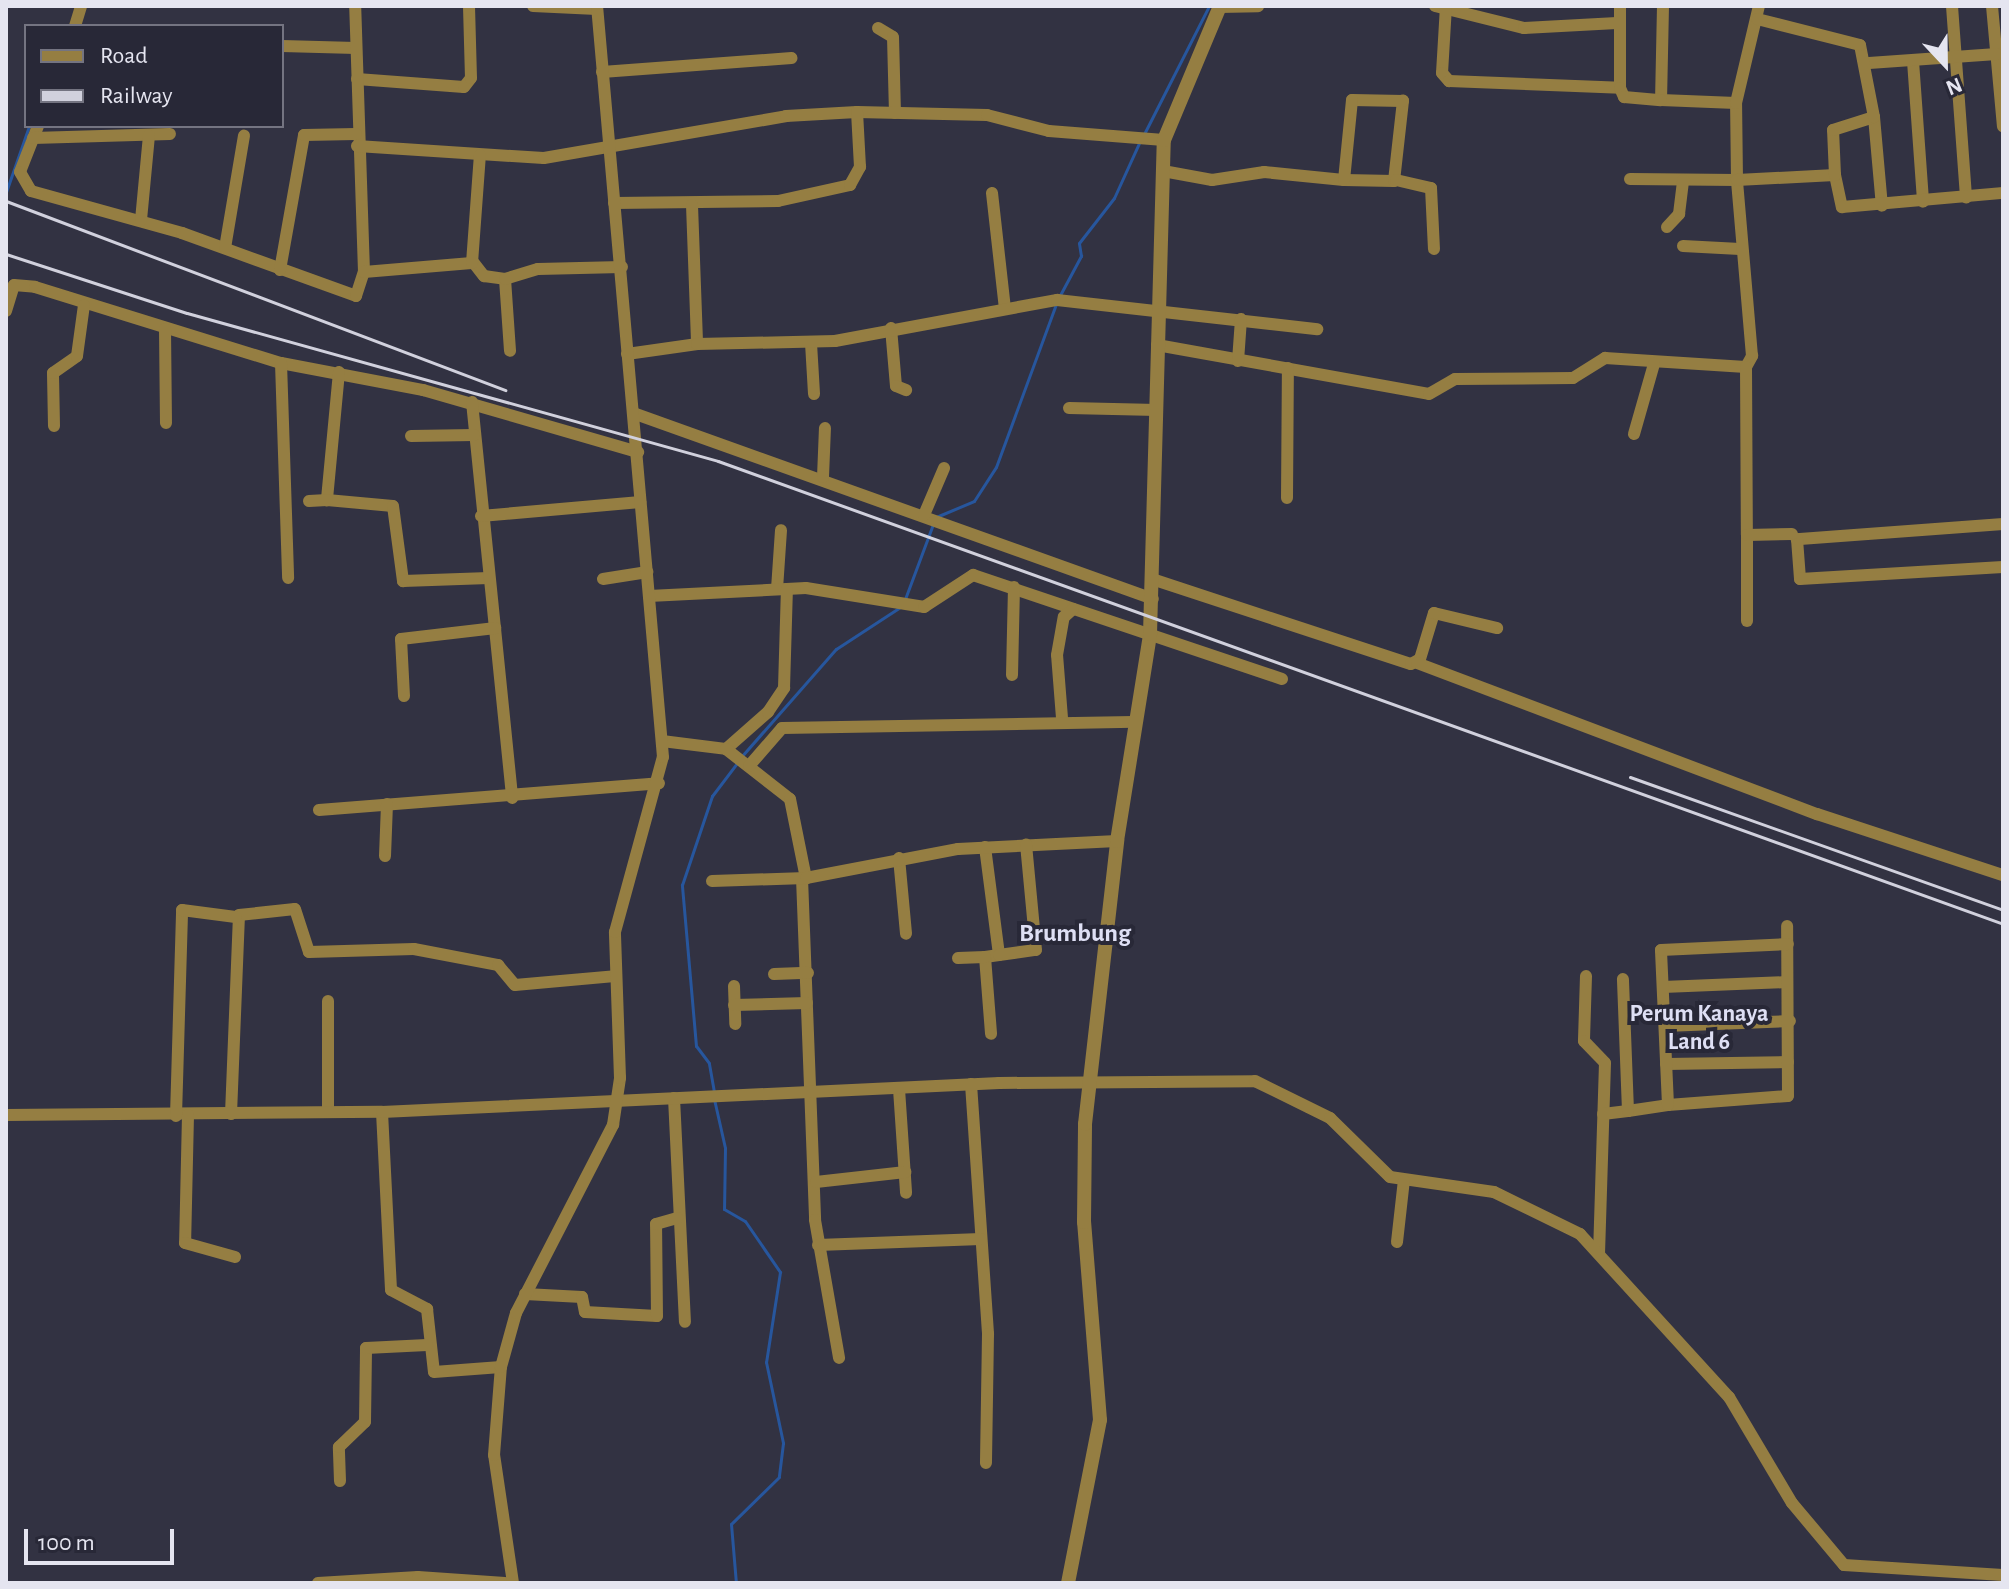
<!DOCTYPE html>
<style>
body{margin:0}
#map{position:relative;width:2009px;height:1589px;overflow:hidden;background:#323242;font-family:"Alegreya Sans",sans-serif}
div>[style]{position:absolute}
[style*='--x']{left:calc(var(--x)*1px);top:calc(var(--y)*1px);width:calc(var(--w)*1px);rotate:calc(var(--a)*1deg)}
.stream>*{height:3px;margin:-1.5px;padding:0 1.5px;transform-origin:1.5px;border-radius:1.5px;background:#27569d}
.minor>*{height:12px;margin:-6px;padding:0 6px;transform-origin:6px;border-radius:6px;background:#957e42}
.tertiary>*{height:14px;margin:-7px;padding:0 7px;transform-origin:7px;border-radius:7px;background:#957e42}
.rail>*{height:3px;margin:-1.5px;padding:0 1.5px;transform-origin:1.5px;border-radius:1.5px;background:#d1d1dd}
span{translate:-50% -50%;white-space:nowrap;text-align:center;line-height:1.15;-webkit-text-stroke:8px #282837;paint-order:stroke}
.neighbourhood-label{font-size:24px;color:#dedff4;font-weight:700}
.quarter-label{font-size:26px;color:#dedff4;font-weight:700}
.frame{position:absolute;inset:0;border:8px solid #e5e5f0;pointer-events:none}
.legend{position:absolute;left:24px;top:24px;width:260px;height:104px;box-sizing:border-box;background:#282837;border:2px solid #747481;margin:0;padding:10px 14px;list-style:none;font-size:24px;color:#e5e5f0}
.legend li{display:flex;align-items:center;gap:16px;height:40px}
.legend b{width:40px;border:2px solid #747481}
.north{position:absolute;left:1905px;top:24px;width:80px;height:80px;-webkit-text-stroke:6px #282837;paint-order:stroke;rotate:158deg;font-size:22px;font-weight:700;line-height:32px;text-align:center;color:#e5e5f0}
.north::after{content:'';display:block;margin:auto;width:28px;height:36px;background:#e5e5f0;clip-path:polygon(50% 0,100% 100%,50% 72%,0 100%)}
.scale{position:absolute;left:24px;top:1529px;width:150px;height:36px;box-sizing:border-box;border:4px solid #e5e5f0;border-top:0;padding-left:10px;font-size:24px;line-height:28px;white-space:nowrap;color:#e5e5f0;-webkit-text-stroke:6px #282837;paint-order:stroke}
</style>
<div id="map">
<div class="stream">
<i style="--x:1144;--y:134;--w:144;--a:-63.1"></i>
<i style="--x:6;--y:192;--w:70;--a:-70.8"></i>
<i style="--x:1059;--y:297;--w:47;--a:-61.8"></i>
<i style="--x:1081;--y:256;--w:13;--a:-99"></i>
<i style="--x:1079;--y:243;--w:57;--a:-52.1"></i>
<i style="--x:1114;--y:198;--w:63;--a:-65.5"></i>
<i style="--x:936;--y:517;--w:41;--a:-22.8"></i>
<i style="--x:974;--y:501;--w:40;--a:-57.1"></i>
<i style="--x:996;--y:467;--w:174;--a:-69.8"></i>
<i style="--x:905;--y:599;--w:80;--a:-69.5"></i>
<i style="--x:741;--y:757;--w:144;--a:-48.7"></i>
<i style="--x:836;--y:649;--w:79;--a:-33.1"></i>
<i style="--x:714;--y:1092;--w:29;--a:-100"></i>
<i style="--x:709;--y:1063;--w:21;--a:-127"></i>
<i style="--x:696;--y:1046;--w:162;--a:-95"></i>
<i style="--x:682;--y:885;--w:94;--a:-71.4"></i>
<i style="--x:712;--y:796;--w:41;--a:-52.9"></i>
<i style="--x:714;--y:1099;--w:50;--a:77.3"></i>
<i style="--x:725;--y:1148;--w:61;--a:90.9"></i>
<i style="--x:724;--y:1209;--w:24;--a:30"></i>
<i style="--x:745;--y:1221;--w:62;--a:55.5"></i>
<i style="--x:780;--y:1272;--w:91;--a:98.8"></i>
<i style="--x:766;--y:1362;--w:83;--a:78.1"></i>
<i style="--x:783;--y:1443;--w:34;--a:97"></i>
<i style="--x:779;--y:1477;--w:67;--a:135.6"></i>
<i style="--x:731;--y:1524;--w:59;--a:85.2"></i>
</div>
<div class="minor">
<i style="--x:533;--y:6;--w:64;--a:2.7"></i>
<i style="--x:1435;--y:6;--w:92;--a:13.9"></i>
<i style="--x:1524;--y:28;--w:93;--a:-3.1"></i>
<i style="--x:1446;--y:6;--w:67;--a:93.4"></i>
<i style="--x:1442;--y:73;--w:11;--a:49"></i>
<i style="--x:1449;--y:81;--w:171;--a:2.3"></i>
<i style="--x:1620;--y:88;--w:82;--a:-90"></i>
<i style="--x:1663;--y:6;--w:94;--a:91.2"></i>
<i style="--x:1661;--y:100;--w:75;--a:2.3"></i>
<i style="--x:1952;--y:6;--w:192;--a:85.8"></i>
<i style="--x:1992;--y:6;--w:121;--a:84.8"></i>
<i style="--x:1219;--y:7;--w:39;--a:-1"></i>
<i style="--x:75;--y:26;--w:21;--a:-73"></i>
<i style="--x:878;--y:28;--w:17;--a:31"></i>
<i style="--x:893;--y:37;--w:76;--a:88.5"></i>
<i style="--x:282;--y:46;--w:74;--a:1.5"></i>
<i style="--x:1913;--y:61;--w:141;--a:85.9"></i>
<i style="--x:1869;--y:63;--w:128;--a:-4"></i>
<i style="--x:602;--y:72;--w:190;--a:-4.2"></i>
<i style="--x:357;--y:79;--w:107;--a:4.3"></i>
<i style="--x:464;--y:87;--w:11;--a:-52"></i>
<i style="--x:471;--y:78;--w:72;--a:-91.6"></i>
<i style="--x:1620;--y:88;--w:10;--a:66"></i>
<i style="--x:1624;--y:97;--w:37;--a:5"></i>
<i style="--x:1874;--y:117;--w:89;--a:84.9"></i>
<i style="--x:38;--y:126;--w:49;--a:111.4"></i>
<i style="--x:20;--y:172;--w:22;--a:60"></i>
<i style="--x:31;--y:191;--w:157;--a:15.5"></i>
<i style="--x:182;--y:233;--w:185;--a:19.9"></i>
<i style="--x:356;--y:296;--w:25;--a:-72"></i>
<i style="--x:364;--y:272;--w:266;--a:-91.9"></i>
<i style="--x:33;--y:138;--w:137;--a:-1.7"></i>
<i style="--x:357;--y:146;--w:187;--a:3.7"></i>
<i style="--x:544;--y:158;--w:246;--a:-9.8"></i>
<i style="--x:786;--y:116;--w:71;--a:-3.2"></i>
<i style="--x:857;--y:112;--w:130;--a:1.3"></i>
<i style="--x:987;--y:115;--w:64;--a:14.5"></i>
<i style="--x:1049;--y:131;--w:115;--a:4.5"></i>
<i style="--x:1163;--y:171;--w:50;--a:10.4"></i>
<i style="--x:1212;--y:180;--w:53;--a:-8.7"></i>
<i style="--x:1264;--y:172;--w:80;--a:5.7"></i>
<i style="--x:1344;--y:180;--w:50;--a:1.1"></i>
<i style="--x:1394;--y:181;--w:81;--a:-83.6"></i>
<i style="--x:1403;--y:101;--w:51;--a:-178.9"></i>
<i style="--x:1352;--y:100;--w:80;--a:95.7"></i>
<i style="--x:1835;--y:175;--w:33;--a:78"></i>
<i style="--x:1842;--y:207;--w:162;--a:-5"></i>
<i style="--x:1630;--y:179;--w:107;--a:0.5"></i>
<i style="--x:1737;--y:180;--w:77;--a:-90.7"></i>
<i style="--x:1736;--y:103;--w:100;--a:-76.7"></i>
<i style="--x:1396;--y:180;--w:36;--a:13"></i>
<i style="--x:1431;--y:188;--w:61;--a:87.2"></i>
<i style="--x:992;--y:193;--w:116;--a:83.6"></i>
<i style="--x:614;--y:203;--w:164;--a:-0.7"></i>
<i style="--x:778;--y:201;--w:74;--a:-12.5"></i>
<i style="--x:850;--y:185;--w:21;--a:-61"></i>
<i style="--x:860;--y:167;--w:55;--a:-93.1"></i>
<i style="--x:692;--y:205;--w:139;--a:87.9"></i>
<i style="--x:141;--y:220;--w:85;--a:-84.6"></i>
<i style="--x:1667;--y:227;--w:18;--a:-47"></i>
<i style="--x:1679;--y:214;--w:34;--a:-83"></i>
<i style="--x:1683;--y:246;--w:57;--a:3"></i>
<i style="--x:225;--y:248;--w:114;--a:-80.4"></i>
<i style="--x:473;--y:262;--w:18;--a:52"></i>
<i style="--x:484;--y:276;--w:21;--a:8"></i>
<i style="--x:505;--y:279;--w:72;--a:86"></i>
<i style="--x:280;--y:270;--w:137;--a:-79.9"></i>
<i style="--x:304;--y:135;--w:52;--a:-1.1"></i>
<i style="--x:364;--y:272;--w:108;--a:-4.8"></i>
<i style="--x:472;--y:263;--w:108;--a:-85.8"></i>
<i style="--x:505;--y:279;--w:34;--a:-17"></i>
<i style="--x:538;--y:269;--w:84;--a:-1.4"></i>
<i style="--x:6;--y:311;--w:27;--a:-73"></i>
<i style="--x:14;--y:285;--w:21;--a:5"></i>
<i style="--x:35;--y:287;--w:257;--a:17.2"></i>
<i style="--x:281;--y:363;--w:145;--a:10.8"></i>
<i style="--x:423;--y:390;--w:224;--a:16.1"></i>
<i style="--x:891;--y:328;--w:58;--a:85.1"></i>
<i style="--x:896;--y:386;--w:11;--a:22"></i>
<i style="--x:165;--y:329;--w:94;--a:89.4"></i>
<i style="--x:811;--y:343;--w:51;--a:86.6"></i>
<i style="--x:1157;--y:345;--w:276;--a:10.2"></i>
<i style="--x:1429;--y:394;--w:30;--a:-30"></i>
<i style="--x:1455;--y:379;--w:118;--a:-0.5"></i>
<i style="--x:1573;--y:378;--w:38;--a:-32"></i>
<i style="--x:1605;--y:358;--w:141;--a:3.7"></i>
<i style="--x:1746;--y:367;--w:13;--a:-61"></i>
<i style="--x:1752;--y:356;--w:177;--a:-94.9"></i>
<i style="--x:1737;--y:180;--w:98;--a:-2.9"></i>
<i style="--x:1835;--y:175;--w:45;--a:-92.5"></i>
<i style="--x:1833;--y:130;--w:43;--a:-17.6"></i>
<i style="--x:1874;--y:117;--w:73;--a:-101"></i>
<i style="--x:1860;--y:45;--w:106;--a:-165.8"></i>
<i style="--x:627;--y:354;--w:71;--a:-8.1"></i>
<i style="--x:697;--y:344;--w:138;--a:-1.2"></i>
<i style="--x:835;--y:341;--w:226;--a:-10.5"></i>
<i style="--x:1057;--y:300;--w:262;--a:6.4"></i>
<i style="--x:1238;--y:361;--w:42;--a:-85.9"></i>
<i style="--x:281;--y:363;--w:215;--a:88.1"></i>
<i style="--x:1746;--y:367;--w:168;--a:89.7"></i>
<i style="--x:339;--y:372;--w:129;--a:95.4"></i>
<i style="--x:327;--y:500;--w:66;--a:5.2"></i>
<i style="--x:393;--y:506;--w:76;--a:82.4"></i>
<i style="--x:403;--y:581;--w:86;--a:-2"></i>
<i style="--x:472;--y:402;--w:398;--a:84.2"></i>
<i style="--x:1069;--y:408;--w:88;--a:1.3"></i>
<i style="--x:633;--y:413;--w:552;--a:19.68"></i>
<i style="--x:54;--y:426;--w:53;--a:-91.1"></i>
<i style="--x:53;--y:373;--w:29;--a:-35"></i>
<i style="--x:77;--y:356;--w:51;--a:-82.2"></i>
<i style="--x:1634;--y:434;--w:73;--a:-74.1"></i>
<i style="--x:411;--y:436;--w:63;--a:-0.9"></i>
<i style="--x:823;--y:477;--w:49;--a:-87.7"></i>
<i style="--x:1287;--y:498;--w:130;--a:-89.6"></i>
<i style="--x:309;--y:501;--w:18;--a:-3"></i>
<i style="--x:924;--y:515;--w:51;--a:-66.9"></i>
<i style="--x:481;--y:516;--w:160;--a:-5"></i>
<i style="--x:2003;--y:524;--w:207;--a:175.8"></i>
<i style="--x:1797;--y:539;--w:40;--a:85.7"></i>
<i style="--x:1800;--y:579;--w:203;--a:-3.4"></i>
<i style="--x:603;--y:579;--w:45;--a:-9"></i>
<i style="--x:1155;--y:580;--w:269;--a:18.2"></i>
<i style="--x:1411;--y:664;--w:10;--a:-29"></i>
<i style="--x:1420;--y:659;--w:48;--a:-73.1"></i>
<i style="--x:1434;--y:613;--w:65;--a:13.4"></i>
<i style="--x:777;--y:589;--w:59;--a:-86.1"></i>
<i style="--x:649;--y:596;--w:157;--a:-2.9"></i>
<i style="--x:806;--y:588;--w:120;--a:9.1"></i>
<i style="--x:924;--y:607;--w:59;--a:-33.1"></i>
<i style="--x:973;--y:575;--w:326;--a:18.6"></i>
<i style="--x:1747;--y:621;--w:86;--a:-90"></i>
<i style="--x:1747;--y:535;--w:45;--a:-1.3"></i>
<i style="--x:1417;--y:663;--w:428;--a:20.7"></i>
<i style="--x:1817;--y:814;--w:196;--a:18.2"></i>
<i style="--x:1012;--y:675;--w:88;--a:-88.7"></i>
<i style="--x:404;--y:696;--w:57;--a:-93"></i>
<i style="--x:401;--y:639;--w:95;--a:-6.7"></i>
<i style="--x:1062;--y:718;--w:63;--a:-94.5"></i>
<i style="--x:1057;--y:655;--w:39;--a:-80"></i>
<i style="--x:1064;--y:617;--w:12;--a:-42"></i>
<i style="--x:662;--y:741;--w:64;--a:7.1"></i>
<i style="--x:726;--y:749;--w:56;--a:-41.4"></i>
<i style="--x:768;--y:712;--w:29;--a:-56"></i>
<i style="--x:784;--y:688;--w:99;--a:-88.3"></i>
<i style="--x:726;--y:749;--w:81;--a:38"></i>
<i style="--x:790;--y:799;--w:81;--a:78.6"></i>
<i style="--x:749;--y:766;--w:50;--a:-49"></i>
<i style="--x:782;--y:728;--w:351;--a:-1"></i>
<i style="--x:319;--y:810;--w:341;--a:-4.5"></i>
<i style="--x:985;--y:847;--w:109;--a:82.6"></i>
<i style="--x:999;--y:955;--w:14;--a:172"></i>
<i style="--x:985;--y:957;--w:77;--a:85.5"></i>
<i style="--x:385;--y:856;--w:52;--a:-87.8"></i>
<i style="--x:899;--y:858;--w:76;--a:84.7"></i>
<i style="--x:802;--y:878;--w:342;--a:87.8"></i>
<i style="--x:815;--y:1220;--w:140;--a:80.1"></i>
<i style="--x:712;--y:881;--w:94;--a:-1.8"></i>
<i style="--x:806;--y:878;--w:155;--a:-10.8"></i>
<i style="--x:958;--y:849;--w:159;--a:-2.9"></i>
<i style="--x:999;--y:955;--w:37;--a:-8"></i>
<i style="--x:1036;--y:950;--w:106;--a:-95.4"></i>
<i style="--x:958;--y:958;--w:27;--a:-2"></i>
<i style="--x:774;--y:974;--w:34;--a:-2"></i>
<i style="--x:1586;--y:976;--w:65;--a:91.8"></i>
<i style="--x:1584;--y:1041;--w:30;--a:46"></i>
<i style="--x:1605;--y:1063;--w:190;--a:91.8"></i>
<i style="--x:734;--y:986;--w:38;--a:88"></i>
<i style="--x:1663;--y:987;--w:124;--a:-2.3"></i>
<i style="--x:328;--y:1001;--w:110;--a:90"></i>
<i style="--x:734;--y:1005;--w:73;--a:-1.6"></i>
<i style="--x:1665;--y:1026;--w:125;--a:-2.3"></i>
<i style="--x:1666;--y:1064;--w:122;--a:-0.9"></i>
<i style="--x:971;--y:1084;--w:251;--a:86.1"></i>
<i style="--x:988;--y:1334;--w:129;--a:90.9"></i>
<i style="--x:899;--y:1089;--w:104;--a:86.1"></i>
<i style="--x:674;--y:1098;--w:224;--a:87.2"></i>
<i style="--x:1668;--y:1105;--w:120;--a:-4.3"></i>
<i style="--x:1788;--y:1096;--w:170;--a:-90.3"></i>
<i style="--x:1628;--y:1111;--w:40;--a:-8.5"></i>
<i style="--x:1668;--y:1105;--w:155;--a:-92.6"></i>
<i style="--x:1661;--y:950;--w:127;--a:-2.7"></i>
<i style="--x:382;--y:1112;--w:178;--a:87.1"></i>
<i style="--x:391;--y:1290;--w:41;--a:27.8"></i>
<i style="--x:427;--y:1309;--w:63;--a:83.7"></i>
<i style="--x:434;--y:1372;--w:67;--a:-4.3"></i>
<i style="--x:231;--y:1114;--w:199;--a:-87.7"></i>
<i style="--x:239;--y:915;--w:56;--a:-6.1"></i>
<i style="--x:295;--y:909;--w:45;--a:72"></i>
<i style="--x:309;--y:952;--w:105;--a:-1.6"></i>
<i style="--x:414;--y:949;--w:86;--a:10.8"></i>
<i style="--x:498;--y:965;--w:26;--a:50"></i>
<i style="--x:515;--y:985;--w:100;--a:-5.1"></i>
<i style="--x:1603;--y:1114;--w:25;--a:-7"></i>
<i style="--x:1628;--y:1111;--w:132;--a:-92.2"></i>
<i style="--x:6;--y:1115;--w:376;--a:-0.5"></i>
<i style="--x:382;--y:1112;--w:618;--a:-2.69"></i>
<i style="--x:999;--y:1083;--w:256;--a:-0.4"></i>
<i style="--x:1255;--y:1081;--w:84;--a:26.3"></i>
<i style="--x:1330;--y:1118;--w:84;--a:44.5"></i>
<i style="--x:1390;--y:1177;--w:105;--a:8.2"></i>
<i style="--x:1494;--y:1192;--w:96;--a:26"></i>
<i style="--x:1580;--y:1234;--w:221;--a:47.6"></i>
<i style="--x:1729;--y:1397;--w:123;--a:59.3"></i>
<i style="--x:1792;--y:1503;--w:81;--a:50"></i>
<i style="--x:1844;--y:1565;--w:159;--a:3.6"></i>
<i style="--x:188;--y:1115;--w:128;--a:91.3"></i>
<i style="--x:185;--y:1243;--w:52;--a:15.6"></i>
<i style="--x:176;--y:1116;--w:206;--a:-88.3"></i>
<i style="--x:182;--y:910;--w:54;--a:7.4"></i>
<i style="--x:816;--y:1182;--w:90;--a:-6.4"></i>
<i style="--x:1397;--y:1242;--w:62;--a:-83.6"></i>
<i style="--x:818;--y:1245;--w:163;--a:-2.1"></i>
<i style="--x:525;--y:1294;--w:57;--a:3"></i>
<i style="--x:582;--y:1297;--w:15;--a:79"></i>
<i style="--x:585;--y:1312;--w:72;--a:3.2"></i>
<i style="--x:657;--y:1316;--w:92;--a:-90.6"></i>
<i style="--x:656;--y:1224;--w:22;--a:-16"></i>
<i style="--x:340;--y:1481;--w:34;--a:-92"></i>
<i style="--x:339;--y:1447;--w:36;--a:-44"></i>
<i style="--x:365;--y:1422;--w:74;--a:-89.2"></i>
<i style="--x:366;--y:1348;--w:61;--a:-2.8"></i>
<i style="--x:318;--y:1583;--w:100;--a:-3.4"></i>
<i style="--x:418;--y:1577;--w:87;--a:3.9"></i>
<i style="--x:513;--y:1583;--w:129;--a:-98.4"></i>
<i style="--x:494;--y:1455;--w:88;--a:-85.5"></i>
<i style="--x:501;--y:1367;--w:56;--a:-74.5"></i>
<i style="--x:516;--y:1313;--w:212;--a:-62.7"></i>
<i style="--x:613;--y:1125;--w:48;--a:-81.5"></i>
<i style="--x:620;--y:1078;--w:146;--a:-92"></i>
<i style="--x:615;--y:932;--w:181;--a:-74.7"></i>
<i style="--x:663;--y:757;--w:754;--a:-95.02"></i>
</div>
<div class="tertiary">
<i style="--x:1068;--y:1583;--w:166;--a:-78.9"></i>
<i style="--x:1100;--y:1420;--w:199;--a:-94.6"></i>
<i style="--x:1084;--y:1222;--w:98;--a:-89.4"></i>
<i style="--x:1085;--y:1124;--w:285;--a:-83.5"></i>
<i style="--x:1117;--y:841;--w:210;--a:-80.9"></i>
<i style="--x:1150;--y:634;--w:494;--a:-88.4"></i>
<i style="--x:1164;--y:140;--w:145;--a:-67.3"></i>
</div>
<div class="rail">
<i style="--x:6;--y:201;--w:534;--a:20.74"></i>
<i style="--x:6;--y:254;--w:190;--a:18.1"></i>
<i style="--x:187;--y:313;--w:551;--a:15.57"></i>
<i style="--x:718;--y:461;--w:1366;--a:19.81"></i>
<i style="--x:1630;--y:777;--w:396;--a:19.6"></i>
</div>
<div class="neighbourhood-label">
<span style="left:1699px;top:1029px">Perum Kanaya<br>Land 6</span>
</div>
<div class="quarter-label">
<span style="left:1075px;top:934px">Brumbung</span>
</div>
<div class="frame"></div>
<ul class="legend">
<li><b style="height:10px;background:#957e42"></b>Road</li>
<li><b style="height:10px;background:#d1d1dd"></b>Railway</li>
</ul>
<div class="north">N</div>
<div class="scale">100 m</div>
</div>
